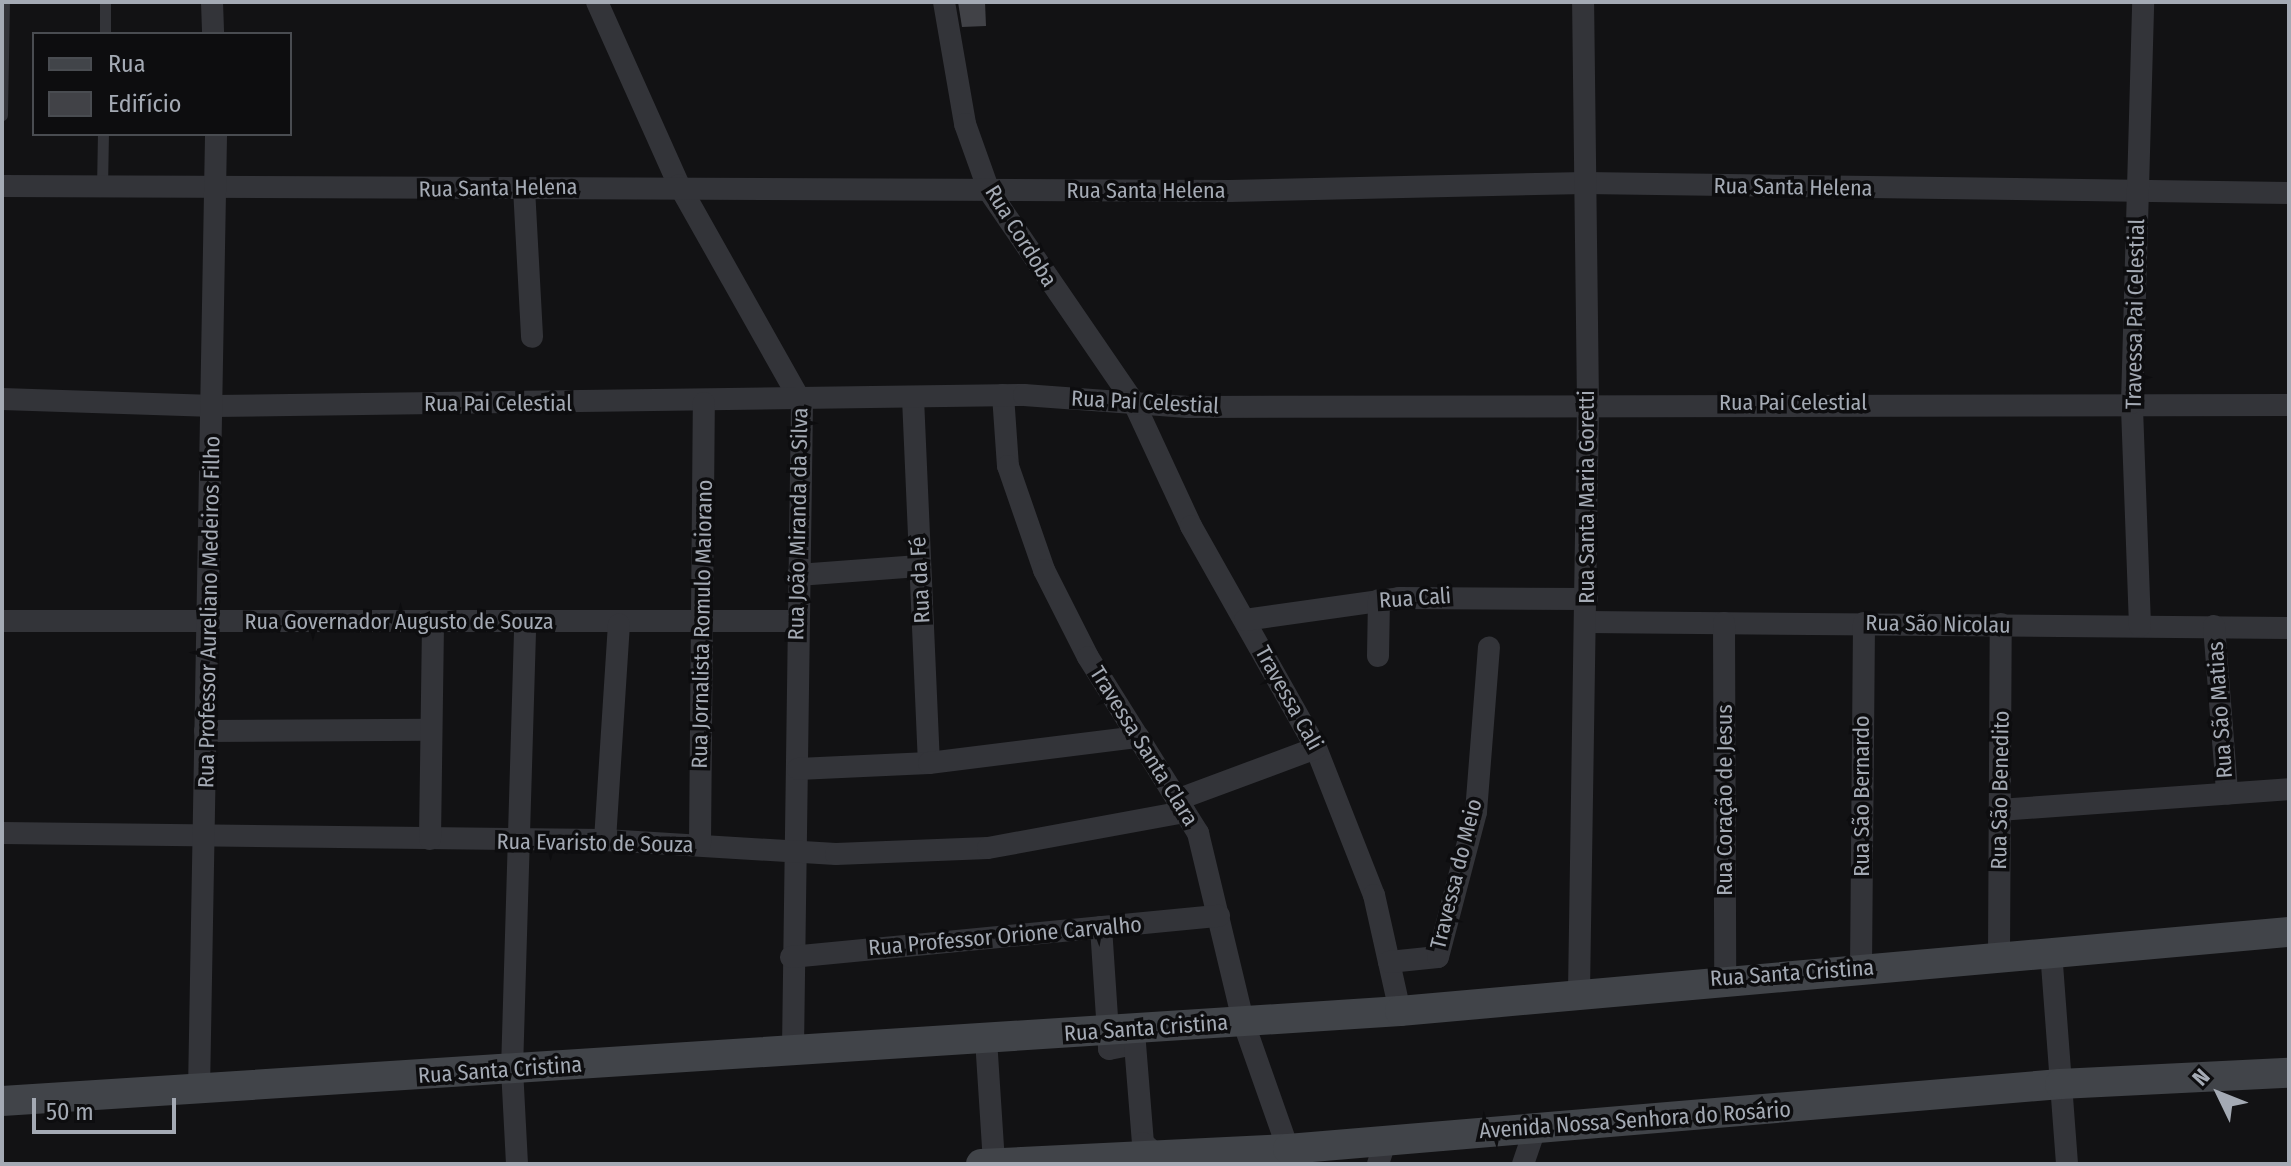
<!DOCTYPE html>
<meta charset="utf-8">
<style>
body{margin:0}
#map{position:relative;width:2291px;height:1166px;overflow:hidden;background:#121214;font-family:"Fira Sans Condensed",sans-serif}
div>[style]{position:absolute}
[style*='--x']{left:calc(var(--x)*1px);top:calc(var(--y)*1px);width:calc(var(--w)*1px);rotate:calc(var(--a)*1deg)}
.building>*{inset:0;background:#414247}
.service>*{height:11px;margin:-5.5px;padding:0 5.5px;transform-origin:5.5px;border-radius:5.5px;background:#333439}
.minor>*{height:22px;margin:-11px;padding:0 11px;transform-origin:11px;border-radius:11px;background:#333439}
.secondary>*{height:30px;margin:-15px;padding:0 15px;transform-origin:15px;border-radius:15px;background:#414449}
span{translate:-50% -50%;white-space:nowrap;text-align:center;line-height:1.15;-webkit-text-stroke:7px #0d0d0f;paint-order:stroke}
.street-label{font-size:22px;color:#a4aab4}
.frame{position:absolute;inset:0;border:4px solid #a4aab4;pointer-events:none}
.legend{position:absolute;left:32px;top:32px;width:260px;height:104px;box-sizing:border-box;background:#0d0d0f;border:2px solid #494c51;margin:0;padding:10px 14px;list-style:none;font-size:24px;color:#a4aab4}
.legend li{display:flex;align-items:center;gap:16px;height:40px}
.legend b{width:40px;border:2px solid #494c51}
.north{position:absolute;left:2179px;top:1054px;width:80px;height:80px;-webkit-text-stroke:6px #0d0d0f;paint-order:stroke;rotate:313deg;font-size:22px;font-weight:700;line-height:32px;text-align:center;color:#a4aab4}
.north::after{content:'';display:block;margin:auto;width:28px;height:36px;background:#a4aab4;clip-path:polygon(50% 0,100% 100%,50% 72%,0 100%)}
.scale{position:absolute;left:32px;top:1098px;width:144px;height:36px;box-sizing:border-box;border:4px solid #a4aab4;border-top:0;padding-left:10px;font-size:24px;line-height:28px;white-space:nowrap;color:#a4aab4;-webkit-text-stroke:6px #0d0d0f;paint-order:stroke}
</style>
<div id="map">
<div class="building">
<i style="clip-path:polygon(958px 2px,985px 2px,986px 26px,962px 27px)"></i>
</div>
<div class="service">
<i style="--x:105;--y:34;--w:32;--a:-90"></i>
<i style="--x:2;--y:115;--w:113;--a:-89"></i>
<i style="--x:102;--y:189;--w:55;--a:-89"></i>
</div>
<div class="minor">
<i style="--x:212;--y:2;--w:32;--a:88"></i>
<i style="--x:597;--y:2;--w:201;--a:65.9"></i>
<i style="--x:679;--y:185;--w:250;--a:60.6"></i>
<i style="--x:802;--y:403;--w:643;--a:90.8"></i>
<i style="--x:944;--y:2;--w:124;--a:80.2"></i>
<i style="--x:965;--y:124;--w:71;--a:70.3"></i>
<i style="--x:989;--y:191;--w:257;--a:55.6"></i>
<i style="--x:1134;--y:403;--w:136;--a:65.1"></i>
<i style="--x:1191;--y:526;--w:255;--a:60.6"></i>
<i style="--x:1316;--y:748;--w:158;--a:68.5"></i>
<i style="--x:1374;--y:895;--w:119;--a:77.4"></i>
<i style="--x:2;--y:186;--w:1228;--a:0.23"></i>
<i style="--x:1230;--y:191;--w:355;--a:-1.3"></i>
<i style="--x:1585;--y:183;--w:704;--a:0.81"></i>
<i style="--x:524;--y:188;--w:149;--a:86.9"></i>
<i style="--x:1003;--y:395;--w:71;--a:86"></i>
<i style="--x:1008;--y:466;--w:110;--a:70.9"></i>
<i style="--x:1044;--y:570;--w:97;--a:63.2"></i>
<i style="--x:1088;--y:657;--w:208;--a:58"></i>
<i style="--x:1198;--y:833;--w:193;--a:76.5"></i>
<i style="--x:1243;--y:1021;--w:136;--a:70.6"></i>
<i style="--x:913;--y:398;--w:365;--a:87.5"></i>
<i style="--x:2;--y:399;--w:212;--a:1.9"></i>
<i style="--x:214;--y:406;--w:810;--a:-0.78"></i>
<i style="--x:1024;--y:395;--w:164;--a:4.2"></i>
<i style="--x:1188;--y:407;--w:1101;--a:-0.1"></i>
<i style="--x:798;--y:575;--w:121;--a:-4.3"></i>
<i style="--x:1245;--y:620;--w:156;--a:-8.1"></i>
<i style="--x:1399;--y:598;--w:188;--a:0.3"></i>
<i style="--x:2;--y:621;--w:794;--a:0"></i>
<i style="--x:1587;--y:622;--w:702;--a:0.49"></i>
<i style="--x:1724;--y:623;--w:355;--a:89.8"></i>
<i style="--x:2140;--y:626;--w:223;--a:-92.1"></i>
<i style="--x:2132;--y:403;--w:401;--a:-88.4"></i>
<i style="--x:2214;--y:626;--w:168;--a:85.5"></i>
<i style="--x:1378;--y:656;--w:56;--a:-89"></i>
<i style="--x:205;--y:731;--w:225;--a:-0.3"></i>
<i style="--x:798;--y:769;--w:131;--a:-2.6"></i>
<i style="--x:929;--y:763;--w:211;--a:-7.1"></i>
<i style="--x:1179;--y:799;--w:146;--a:-20.4"></i>
<i style="--x:1999;--y:810;--w:291;--a:-4.1"></i>
<i style="--x:2;--y:833;--w:603;--a:0.67"></i>
<i style="--x:605;--y:840;--w:231;--a:3.5"></i>
<i style="--x:836;--y:854;--w:152;--a:-2.3"></i>
<i style="--x:988;--y:848;--w:200;--a:-10.4"></i>
<i style="--x:430;--y:839;--w:218;--a:-89.2"></i>
<i style="--x:605;--y:840;--w:216;--a:-86.3"></i>
<i style="--x:700;--y:844;--w:441;--a:-89.5"></i>
<i style="--x:1101;--y:927;--w:122;--a:86.2"></i>
<i style="--x:1109;--y:1049;--w:26;--a:-11"></i>
<i style="--x:1135;--y:1044;--w:99;--a:85.4"></i>
<i style="--x:1143;--y:1143;--w:25;--a:42"></i>
<i style="--x:2051;--y:951;--w:214;--a:85.7"></i>
<i style="--x:1999;--y:956;--w:332;--a:-89.7"></i>
<i style="--x:791;--y:957;--w:430;--a:-5.5"></i>
<i style="--x:1389;--y:962;--w:49;--a:-5.8"></i>
<i style="--x:1438;--y:957;--w:150;--a:-75.3"></i>
<i style="--x:1476;--y:812;--w:165;--a:-85.5"></i>
<i style="--x:1861;--y:968;--w:345;--a:-89.5"></i>
<i style="--x:1579;--y:992;--w:588;--a:-89.12"></i>
<i style="--x:1588;--y:404;--w:402;--a:-90.7"></i>
<i style="--x:986;--y:1039;--w:124;--a:86.3"></i>
<i style="--x:199;--y:1091;--w:957;--a:-88.98"></i>
<i style="--x:517;--y:1164;--w:94;--a:-93"></i>
<i style="--x:512;--y:1070;--w:448;--a:-88.3"></i>
<i style="--x:1378;--y:1164;--w:25;--a:-72"></i>
<i style="--x:1523;--y:1164;--w:40;--a:-71.1"></i>
</div>
<div class="secondary">
<i style="--x:2;--y:1101;--w:1401;--a:-3.68"></i>
<i style="--x:1400;--y:1011;--w:893;--a:-5.08"></i>
<i style="--x:981;--y:1164;--w:307;--a:-2.8"></i>
<i style="--x:1288;--y:1149;--w:775;--a:-4.81"></i>
<i style="--x:2060;--y:1084;--w:229;--a:-2.8"></i>
</div>
<div class="street-label">
<span style="left:1793px;top:187px;rotate:1deg">Rua Santa Helena</span>
<span style="left:498px;top:188px;rotate:-1deg">Rua Santa Helena</span>
<span style="left:1146px;top:191px">Rua Santa Helena</span>
<span style="left:1021px;top:236px;rotate:58deg">Rua Cordoba</span>
<span style="left:2135px;top:314px;rotate:-89deg">Travessa Pai Celestial</span>
<span style="left:1145px;top:402px;rotate:3deg">Rua Pai Celestial</span>
<span style="left:1793px;top:403px">Rua Pai Celestial</span>
<span style="left:498px;top:404px">Rua Pai Celestial</span>
<span style="left:1587px;top:497px;rotate:-90deg">Rua Santa Maria Goretti</span>
<span style="left:798px;top:524px;rotate:-89deg">Rua João Miranda da Silva</span>
<span style="left:920px;top:580px;rotate:-93deg">Rua da Fé</span>
<span style="left:1415px;top:598px;rotate:-4deg">Rua Cali</span>
<span style="left:209px;top:612px;rotate:-89deg">Rua Professor Aureliano Medeiros Filho</span>
<span style="left:399px;top:622px">Rua Governador Augusto de Souza</span>
<span style="left:702px;top:624px;rotate:-89deg">Rua Jornalista Romulo Maiorano</span>
<span style="left:1938px;top:624px;rotate:1deg">Rua São Nicolau</span>
<span style="left:1289px;top:698px;rotate:61deg">Travessa Cali</span>
<span style="left:2220px;top:710px;rotate:-94deg">Rua São Matias</span>
<span style="left:1144px;top:746px;rotate:58deg">Travessa Santa Clara</span>
<span style="left:2000px;top:790px;rotate:-89deg">Rua São Benedito</span>
<span style="left:1862px;top:796px;rotate:-90deg">Rua São Bernardo</span>
<span style="left:1725px;top:800px;rotate:-90deg">Rua Coração de Jesus</span>
<span style="left:595px;top:843px;rotate:1deg">Rua Evaristo de Souza</span>
<span style="left:1456px;top:874px;rotate:-76deg">Travessa do Meio</span>
<span style="left:1005px;top:936px;rotate:-5deg">Rua Professor Orione Carvalho</span>
<span style="left:1792px;top:973px;rotate:-4deg">Rua Santa Cristina</span>
<span style="left:1146px;top:1028px;rotate:-4deg">Rua Santa Cristina</span>
<span style="left:500px;top:1070px;rotate:-4deg">Rua Santa Cristina</span>
<span style="left:1635px;top:1120px;rotate:-4deg">Avenida Nossa Senhora do Rosário</span>
</div>
<div class="frame"></div>
<ul class="legend">
<li><b style="height:10px;background:#414449"></b>Rua</li>
<li><b style="height:22px;background:#414247"></b>Edifício</li>
</ul>
<div class="north">N</div>
<div class="scale">50 m</div>
</div>
